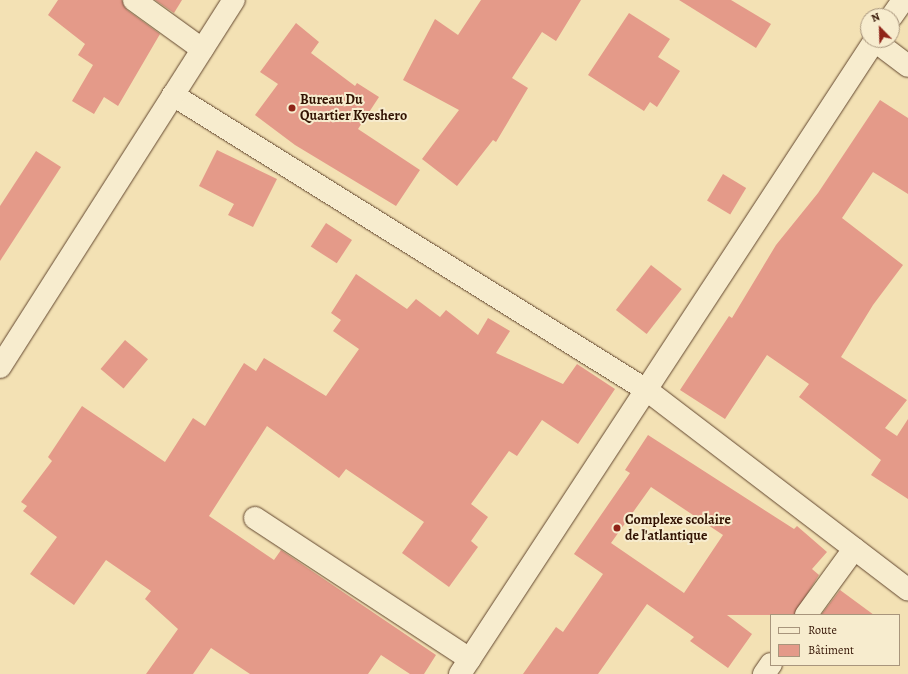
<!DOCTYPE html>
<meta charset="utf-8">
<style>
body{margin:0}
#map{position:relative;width:908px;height:674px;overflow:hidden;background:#f3e1b4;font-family:Alegreya,serif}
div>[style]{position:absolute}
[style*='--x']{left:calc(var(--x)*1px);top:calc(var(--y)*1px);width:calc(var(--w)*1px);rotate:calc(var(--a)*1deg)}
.building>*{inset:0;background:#e49a89;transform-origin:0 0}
.roads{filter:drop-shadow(0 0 1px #62462e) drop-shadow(0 0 1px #62462e)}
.minor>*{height:22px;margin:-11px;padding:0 11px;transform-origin:11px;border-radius:11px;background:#f7ecce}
.dots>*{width:11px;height:11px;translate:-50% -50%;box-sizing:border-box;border:2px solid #f7ecce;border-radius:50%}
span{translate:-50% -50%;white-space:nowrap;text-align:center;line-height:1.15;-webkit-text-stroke:4px #f7ecce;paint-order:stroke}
.poi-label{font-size:14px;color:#321202;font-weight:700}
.left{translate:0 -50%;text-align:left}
.legend{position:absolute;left:770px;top:614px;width:130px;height:52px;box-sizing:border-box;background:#f7ecce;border:1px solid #a8957c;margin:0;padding:5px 7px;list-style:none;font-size:12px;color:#321202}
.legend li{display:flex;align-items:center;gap:8px;height:20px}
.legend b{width:20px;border:1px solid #a8957c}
.north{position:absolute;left:860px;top:8px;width:40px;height:40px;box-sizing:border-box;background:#f7ecce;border:1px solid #a8957c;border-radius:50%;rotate:337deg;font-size:11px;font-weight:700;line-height:16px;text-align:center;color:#321202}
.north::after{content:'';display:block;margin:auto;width:14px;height:18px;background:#8f2418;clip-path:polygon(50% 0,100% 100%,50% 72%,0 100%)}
</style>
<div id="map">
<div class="building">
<i style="clip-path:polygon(58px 0,122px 0,127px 10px,160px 34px,118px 106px,104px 97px,94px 114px,72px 101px,93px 65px,78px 55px,85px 44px,48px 15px)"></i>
<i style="clip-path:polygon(155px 0,182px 0,174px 13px)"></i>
<i style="clip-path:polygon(481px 0,581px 0,556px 41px,542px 32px,512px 78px,528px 88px,496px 142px,493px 140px,457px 186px,422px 159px,459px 110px,403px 80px,435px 19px,458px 35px)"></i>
<i style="clip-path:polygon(679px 0,731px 0,771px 24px,756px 48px)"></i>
<i style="clip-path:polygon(629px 13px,670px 39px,658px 57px,680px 71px,657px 107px,650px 102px,644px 111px,588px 75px)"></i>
<i style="clip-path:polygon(296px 23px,319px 42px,311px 53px,355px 86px,357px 83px,379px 97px,358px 129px,420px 170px,396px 206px,295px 145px,255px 115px,278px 84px,260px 72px)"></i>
<i style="clip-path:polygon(880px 100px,908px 118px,908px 194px,873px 172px,842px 218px,903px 265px,873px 305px,841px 357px,907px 400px,885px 428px,897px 436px,908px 419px,908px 499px,871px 475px,881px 460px,799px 397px,809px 384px,767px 355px,725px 419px,680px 390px,729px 316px,732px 318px,776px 245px,818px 193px)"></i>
<i style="clip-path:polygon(217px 150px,277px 179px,253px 227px,228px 215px,234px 204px,199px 186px)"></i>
<i style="clip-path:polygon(36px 151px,61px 167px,0 261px,0 206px)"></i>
<i style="left:723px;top:174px;width:27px;height:31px;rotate:31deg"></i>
<i style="left:326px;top:223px;width:31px;height:28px;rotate:33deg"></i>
<i style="left:651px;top:265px;width:39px;height:57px;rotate:38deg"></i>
<i style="clip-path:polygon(356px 274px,407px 309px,416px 299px,440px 317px,446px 310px,478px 335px,488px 318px,510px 331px,496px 353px,563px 384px,577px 364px,615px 389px,578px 444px,542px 420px,517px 456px,509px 451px,471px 504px,488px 517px,471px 541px,478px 547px,449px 587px,402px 553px,424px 522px,346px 469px,339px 478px,267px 426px,209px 516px,274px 560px,281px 550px,436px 655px,424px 674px,410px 674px,381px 655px,368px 674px,250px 674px,211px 648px,193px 674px,146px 674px,178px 629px,145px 599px,151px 591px,106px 560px,74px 605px,30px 574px,57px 537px,23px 511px,27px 506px,21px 502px,52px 461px,48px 457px,82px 406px,165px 462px,193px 418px,205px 426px,244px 363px,256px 371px,264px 358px,326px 396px,359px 349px,333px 331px,341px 320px,331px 313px)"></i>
<i style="left:125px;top:340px;width:30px;height:38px;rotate:40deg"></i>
<i style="clip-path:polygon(evenodd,648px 435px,794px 529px,797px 526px,827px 552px,812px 569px,819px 575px,794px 615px,727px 615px,752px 634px,728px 668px,690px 641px,694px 637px,647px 604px,598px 674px,523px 674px,556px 627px,563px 632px,603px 574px,574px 554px,630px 473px,625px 470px,648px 435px,651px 487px,723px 535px,684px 593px,611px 543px,651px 487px)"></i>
<i style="clip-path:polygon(840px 590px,874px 615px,821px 615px)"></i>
</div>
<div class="roads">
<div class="minor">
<i style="--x:134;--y:0;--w:84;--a:35.8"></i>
<i style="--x:892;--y:16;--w:19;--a:-55"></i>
<i style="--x:875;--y:41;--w:41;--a:37.1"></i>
<i style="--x:173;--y:95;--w:560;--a:31.93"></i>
<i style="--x:648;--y:391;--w:327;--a:37.4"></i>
<i style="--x:0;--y:367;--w:435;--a:-57.5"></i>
<i style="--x:255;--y:518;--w:257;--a:33.3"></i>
<i style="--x:806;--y:615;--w:82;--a:-54"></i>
<i style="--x:460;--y:674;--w:758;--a:-56.79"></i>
<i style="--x:764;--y:674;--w:12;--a:-55"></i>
</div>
</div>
<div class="dots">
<i style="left:292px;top:108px;background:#8f2418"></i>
<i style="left:617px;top:528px;background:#8f2418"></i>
</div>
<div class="poi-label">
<span class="left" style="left:300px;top:108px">Bureau Du<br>Quartier Kyeshero</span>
<span class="left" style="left:625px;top:528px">Complexe scolaire<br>de l'atlantique</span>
</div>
<ul class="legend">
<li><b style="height:5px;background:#f7ecce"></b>Route</li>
<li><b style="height:11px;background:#e49a89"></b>Bâtiment</li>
</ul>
<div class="north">N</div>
</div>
